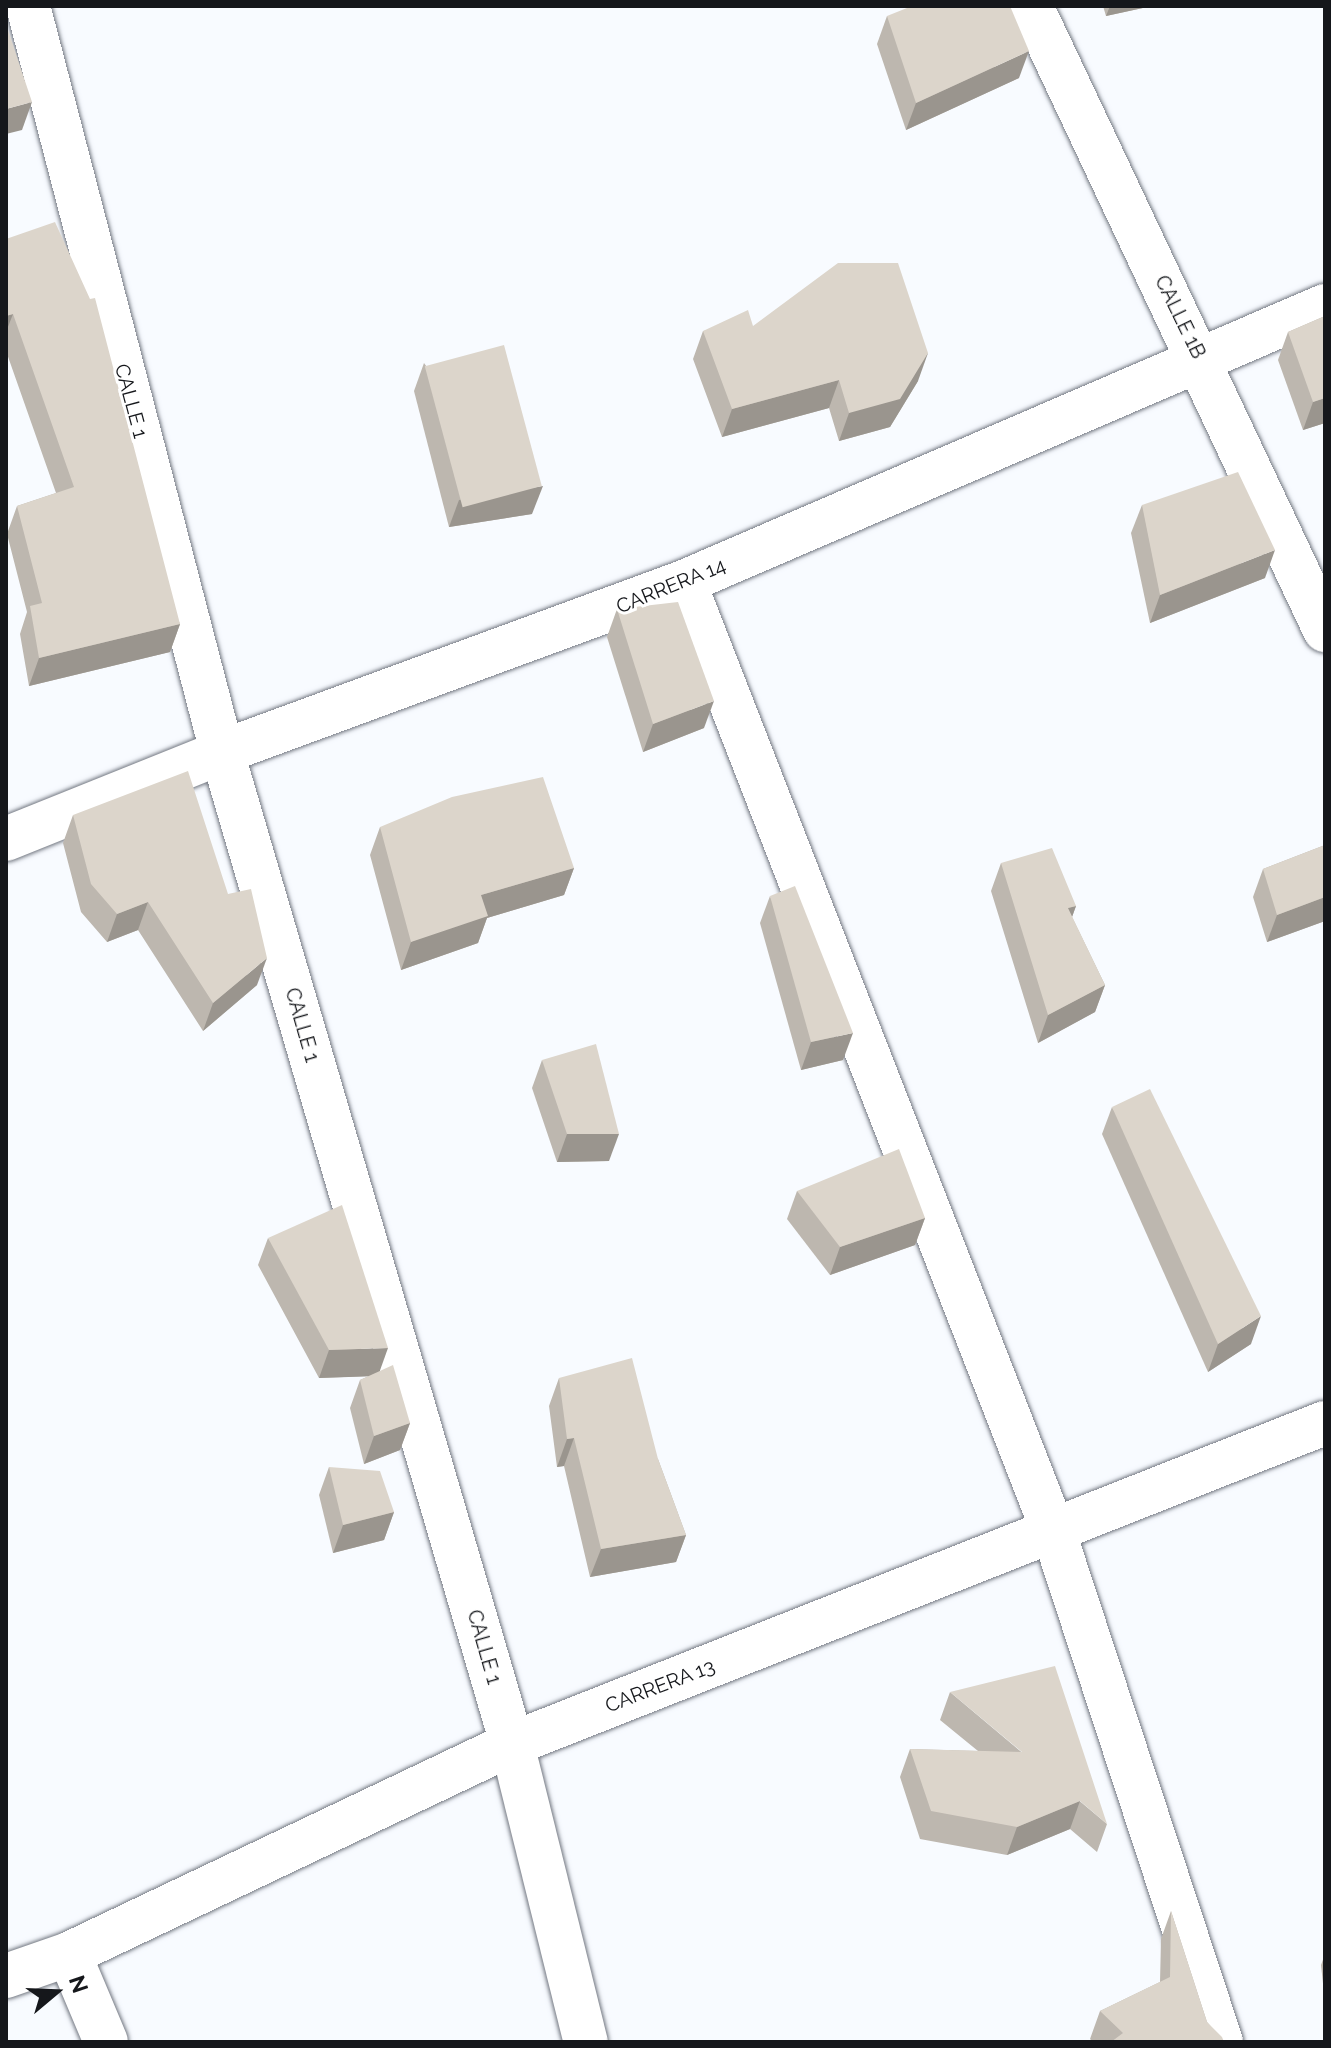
<!DOCTYPE html>
<style>
body{margin:0}
#map{position:relative;width:1331px;height:2048px;overflow:hidden;background:#f8fbff;font-family:Raleway,sans-serif}
div>[style]{position:absolute}
[style*='--x']{left:calc(var(--x)*1px);top:calc(var(--y)*1px);width:calc(var(--w)*1px);rotate:calc(var(--a)*1deg)}
.roads{filter:drop-shadow(0 0 2px #737882) drop-shadow(0 0 2px #737882)}
.minor>*{height:44px;margin:-22px;padding:0 22px;transform-origin:22px;border-radius:22px;background:#fff}
.wall>*{inset:0;background:#bdb7af}
.shaded-wall>*{inset:0;background:#9a958e}
.building>*{inset:0;background:#dcd5cb;transform-origin:0 0}
span{translate:-50% -50%;white-space:nowrap;text-align:center;line-height:1.15;-webkit-text-stroke:6px #fff;paint-order:stroke}
.street-label{font-size:20px;color:#15171b}
.frame{position:absolute;inset:0;border:8px solid #15171b;pointer-events:none}
.north{position:absolute;left:16px;top:1952px;width:80px;height:80px;-webkit-text-stroke:6px #fff;paint-order:stroke;rotate:71deg;font-size:22px;font-weight:700;line-height:32px;text-align:center;color:#15171b}
.north::after{content:'';display:block;margin:auto;width:28px;height:36px;background:#15171b;clip-path:polygon(50% 0,100% 100%,50% 72%,0 100%)}
</style>
<div id="map">
<div class="roads">
<div class="minor">
<i style="--x:28;--y:6;--w:771;--a:75.42"></i>
<i style="--x:222;--y:752;--w:1034;--a:73.7"></i>
<i style="--x:512;--y:1744;--w:307;--a:76.1"></i>
<i style="--x:1031;--y:6;--w:690;--a:64.77"></i>
<i style="--x:684;--y:582;--w:1020;--a:68.74"></i>
<i style="--x:1054;--y:1533;--w:536;--a:71.84"></i>
<i style="--x:6;--y:839;--w:233;--a:-21.9"></i>
<i style="--x:222;--y:752;--w:492;--a:-20.2"></i>
<i style="--x:684;--y:582;--w:698;--a:-23.3"></i>
<i style="--x:69;--y:1954;--w:95;--a:67.2"></i>
<i style="--x:6;--y:1976;--w:67;--a:-19.2"></i>
<i style="--x:69;--y:1954;--w:490;--a:-25.4"></i>
<i style="--x:512;--y:1744;--w:874;--a:-21.55"></i>
</div>
</div>
<div class="wall">
<i style="clip-path:polygon(1103px 6px,1152px 6px,1106px 16px)"></i>
<i style="clip-path:polygon(887px 16px,1019px 78px,906px 130px,877px 44px)"></i>
<i style="clip-path:polygon(6px 239px,180px 624px,170px 652px,29px 686px,20px 634px,27px 612px,7px 534px,17px 506px,56px 493px,6px 351px)"></i>
<i style="clip-path:polygon(1325px 316px,1325px 423px,1303px 430px,1278px 360px,1288px 332px)"></i>
<i style="clip-path:polygon(753px 326px,918px 381px,890px 427px,839px 441px,829px 408px,722px 437px,693px 359px,703px 331px)"></i>
<i style="clip-path:polygon(424px 363px,532px 514px,449px 527px,414px 391px)"></i>
<i style="clip-path:polygon(1142px 505px,1265px 578px,1150px 623px,1131px 533px)"></i>
<i style="clip-path:polygon(617px 609px,704px 728px,643px 752px,607px 637px)"></i>
<i style="clip-path:polygon(73px 815px,257px 985px,203px 1031px,138px 930px,107px 942px,81px 912px,63px 843px)"></i>
<i style="clip-path:polygon(380px 827px,574px 868px,564px 895px,487px 918px,478px 943px,401px 970px,370px 855px)"></i>
<i style="clip-path:polygon(1325px 845px,1325px 921px,1267px 942px,1253px 897px,1263px 869px)"></i>
<i style="clip-path:polygon(1001px 863px,1076px 906px,1072px 917px,1105px 985px,1095px 1012px,1038px 1043px,991px 891px)"></i>
<i style="clip-path:polygon(770px 896px,843px 1060px,801px 1070px,760px 923px)"></i>
<i style="clip-path:polygon(542px 1060px,609px 1161px,557px 1162px,532px 1088px)"></i>
<i style="clip-path:polygon(1112px 1107px,1251px 1344px,1208px 1372px,1102px 1134px)"></i>
<i style="clip-path:polygon(797px 1191px,925px 1218px,915px 1245px,830px 1275px,787px 1219px)"></i>
<i style="clip-path:polygon(268px 1238px,380px 1371px,410px 1423px,400px 1450px,364px 1464px,350px 1408px,360px 1380px,369px 1376px,319px 1378px,258px 1265px)"></i>
<i style="clip-path:polygon(559px 1378px,658px 1459px,686px 1535px,676px 1562px,590px 1577px,564px 1466px,557px 1467px,549px 1406px)"></i>
<i style="clip-path:polygon(329px 1467px,394px 1512px,384px 1540px,333px 1553px,319px 1495px)"></i>
<i style="clip-path:polygon(950px 1692px,1107px 1824px,1097px 1852px,1070px 1829px,1007px 1855px,920px 1839px,900px 1777px,910px 1749px,978px 1751px,940px 1720px)"></i>
<i style="clip-path:polygon(1171px 1911px,1207px 2022px,1224px 2042px,1093px 2042px,1090px 2039px,1100px 2011px,1160px 1982px,1161px 1939px)"></i>
<i style="clip-path:polygon(1325px 1954px,1325px 2002px,1321px 1965px)"></i>
</div>
<div class="shaded-wall">
<i style="clip-path:polygon(1110px 6px,1152px 6px,1106px 16px)"></i>
<i style="clip-path:polygon(1029px 51px,1019px 78px,906px 130px,916px 103px)"></i>
<i style="clip-path:polygon(32px 102px,22px 130px,6px 134px,6px 109px)"></i>
<i style="clip-path:polygon(13px 314px,6px 332px,6px 316px)"></i>
<i style="clip-path:polygon(928px 353px,918px 381px,890px 427px,839px 441px,849px 413px)"></i>
<i style="clip-path:polygon(839px 380px,829px 408px,722px 437px,732px 409px)"></i>
<i style="clip-path:polygon(1325px 398px,1325px 423px,1303px 430px,1313px 402px)"></i>
<i style="clip-path:polygon(543px 486px,532px 514px,449px 527px,459px 500px)"></i>
<i style="clip-path:polygon(1275px 550px,1265px 578px,1150px 623px,1160px 595px)"></i>
<i style="clip-path:polygon(180px 624px,170px 652px,29px 686px,39px 658px)"></i>
<i style="clip-path:polygon(714px 701px,704px 728px,643px 752px,653px 724px)"></i>
<i style="clip-path:polygon(574px 868px,564px 895px,487px 918px,478px 943px,401px 970px,411px 942px,481px 895px)"></i>
<i style="clip-path:polygon(1325px 897px,1325px 921px,1267px 942px,1277px 915px)"></i>
<i style="clip-path:polygon(148px 902px,138px 930px,107px 942px,117px 914px)"></i>
<i style="clip-path:polygon(1076px 906px,1066px 933px,1068px 908px)"></i>
<i style="clip-path:polygon(267px 958px,257px 985px,203px 1031px,213px 1003px)"></i>
<i style="clip-path:polygon(1105px 985px,1095px 1012px,1038px 1043px,1048px 1015px)"></i>
<i style="clip-path:polygon(853px 1033px,843px 1060px,801px 1070px,811px 1042px)"></i>
<i style="clip-path:polygon(567px 1134px,619px 1134px,609px 1161px,557px 1162px)"></i>
<i style="clip-path:polygon(925px 1218px,915px 1245px,830px 1275px,840px 1247px)"></i>
<i style="clip-path:polygon(1261px 1316px,1251px 1344px,1208px 1372px,1218px 1344px)"></i>
<i style="clip-path:polygon(388px 1348px,378px 1376px,319px 1378px,329px 1350px)"></i>
<i style="clip-path:polygon(410px 1423px,400px 1450px,364px 1464px,374px 1436px)"></i>
<i style="clip-path:polygon(574px 1438px,564px 1466px,557px 1467px,567px 1439px)"></i>
<i style="clip-path:polygon(394px 1512px,384px 1540px,333px 1553px,343px 1525px)"></i>
<i style="clip-path:polygon(686px 1535px,676px 1562px,590px 1577px,601px 1549px)"></i>
<i style="clip-path:polygon(1080px 1801px,1070px 1829px,1007px 1855px,1017px 1827px)"></i>
</div>
<div class="building">
<i style="clip-path:polygon(912px 6px,1010px 6px,1029px 51px,916px 103px,887px 16px)"></i>
<i style="clip-path:polygon(6px 30px,8px 30px,32px 102px,6px 109px)"></i>
<i style="clip-path:polygon(55px 222px,90px 299px,95px 298px,180px 624px,39px 658px,30px 606px,42px 603px,17px 506px,74px 487px,13px 314px,6px 316px,6px 239px)"></i>
<i style="clip-path:polygon(838px 263px,898px 263px,928px 353px,900px 399px,849px 413px,839px 380px,732px 409px,703px 331px,748px 310px,753px 326px)"></i>
<i style="clip-path:polygon(1325px 316px,1325px 398px,1313px 402px,1288px 332px)"></i>
<i style="left:504px;top:345px;width:146px;height:82px;rotate:75deg"></i>
<i style="clip-path:polygon(1238px 472px,1275px 550px,1160px 595px,1142px 505px)"></i>
<i style="clip-path:polygon(678px 602px,714px 701px,653px 724px,617px 609px)"></i>
<i style="clip-path:polygon(188px 771px,228px 894px,251px 889px,267px 958px,213px 1003px,148px 902px,117px 914px,91px 884px,73px 815px)"></i>
<i style="clip-path:polygon(543px 777px,574px 868px,481px 895px,488px 916px,411px 942px,380px 827px,452px 797px)"></i>
<i style="clip-path:polygon(1325px 845px,1325px 897px,1277px 915px,1263px 869px)"></i>
<i style="clip-path:polygon(1052px 848px,1076px 906px,1068px 908px,1105px 985px,1048px 1015px,1001px 863px)"></i>
<i style="clip-path:polygon(795px 886px,853px 1033px,811px 1042px,770px 896px)"></i>
<i style="clip-path:polygon(596px 1044px,619px 1134px,567px 1134px,542px 1060px)"></i>
<i style="clip-path:polygon(1150px 1089px,1261px 1316px,1218px 1344px,1112px 1107px)"></i>
<i style="clip-path:polygon(899px 1149px,925px 1218px,840px 1247px,797px 1191px)"></i>
<i style="clip-path:polygon(342px 1205px,388px 1348px,329px 1350px,268px 1238px)"></i>
<i style="clip-path:polygon(632px 1358px,658px 1459px,686px 1535px,601px 1549px,574px 1438px,567px 1439px,559px 1378px)"></i>
<i style="clip-path:polygon(393px 1365px,410px 1423px,374px 1436px,360px 1380px)"></i>
<i style="clip-path:polygon(329px 1467px,380px 1471px,394px 1512px,343px 1525px)"></i>
<i style="clip-path:polygon(1055px 1666px,1107px 1824px,1080px 1801px,1017px 1827px,931px 1811px,910px 1749px,1022px 1752px,950px 1692px)"></i>
<i style="clip-path:polygon(1171px 1911px,1207px 2022px,1222px 2037px,1224px 2042px,1111px 2042px,1123px 2033px,1100px 2011px,1170px 1977px)"></i>
</div>
<div class="street-label">
<span style="left:1180px;top:317px;rotate:64deg">CALLE 1B</span>
<span style="left:131px;top:401px;rotate:75deg">CALLE 1</span>
<span style="left:671px;top:586px;rotate:-22deg">CARRERA 14</span>
<span style="left:302px;top:1025px;rotate:74deg">CALLE 1</span>
<span style="left:484px;top:1647px;rotate:74deg">CALLE 1</span>
<span style="left:660px;top:1686px;rotate:-21deg">CARRERA 13</span>
</div>
<div class="frame"></div>
<div class="north">N</div>
</div>
